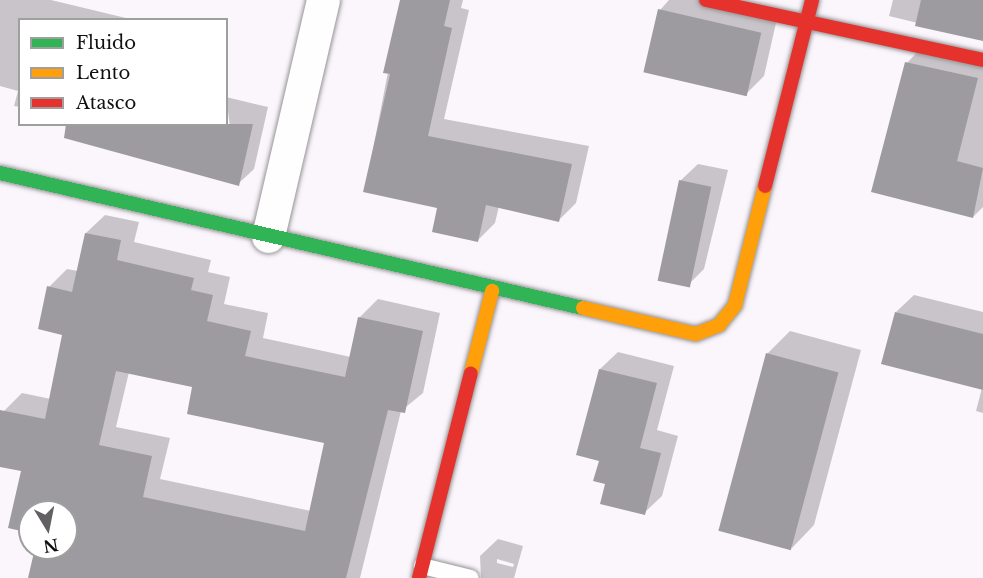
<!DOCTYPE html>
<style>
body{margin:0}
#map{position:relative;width:983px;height:578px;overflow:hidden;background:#fbf6fc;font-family:"Libre Baskerville",serif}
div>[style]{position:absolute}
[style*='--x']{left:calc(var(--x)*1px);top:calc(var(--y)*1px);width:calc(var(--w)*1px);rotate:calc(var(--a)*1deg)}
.shadow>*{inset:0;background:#0003}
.building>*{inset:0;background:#9e9ba0;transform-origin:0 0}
.roads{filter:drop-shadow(0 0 2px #969496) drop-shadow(0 0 2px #969496)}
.lane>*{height:16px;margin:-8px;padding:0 8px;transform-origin:8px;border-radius:8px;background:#fefeff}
.street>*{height:33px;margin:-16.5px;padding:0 16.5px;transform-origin:16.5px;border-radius:16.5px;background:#fefeff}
.fast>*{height:14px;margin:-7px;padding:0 7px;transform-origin:7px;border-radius:7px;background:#30b455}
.slow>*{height:14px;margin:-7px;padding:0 7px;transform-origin:7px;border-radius:7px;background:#ff9f0a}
.jam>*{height:14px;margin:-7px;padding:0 7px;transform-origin:7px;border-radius:7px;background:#e5322d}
span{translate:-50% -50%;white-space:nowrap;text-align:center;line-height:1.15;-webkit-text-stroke:6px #fff;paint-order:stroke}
.legend{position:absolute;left:18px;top:18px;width:210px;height:108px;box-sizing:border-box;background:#fff;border:2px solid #9f9f9f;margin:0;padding:8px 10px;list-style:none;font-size:18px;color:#101010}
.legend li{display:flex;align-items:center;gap:12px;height:30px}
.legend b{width:30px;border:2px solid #9f9f9f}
.north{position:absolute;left:18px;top:500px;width:60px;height:60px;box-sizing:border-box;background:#fff;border:2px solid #9f9f9f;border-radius:50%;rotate:170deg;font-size:16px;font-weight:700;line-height:24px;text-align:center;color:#101010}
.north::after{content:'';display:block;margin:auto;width:21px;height:27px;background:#626063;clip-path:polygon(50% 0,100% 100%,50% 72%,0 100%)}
</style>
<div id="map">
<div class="shadow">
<i style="clip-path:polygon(0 0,51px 0,126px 18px,20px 20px,20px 107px,14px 106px,18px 91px,0 86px)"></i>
<i style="clip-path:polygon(402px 0,463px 0,461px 8px,469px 10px,444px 119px,589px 146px,576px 203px,558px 221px,499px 206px,495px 223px,477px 241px,439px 207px,365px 190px)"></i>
<i style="clip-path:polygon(669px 0,714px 0,778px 14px,764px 76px,746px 94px,660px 10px)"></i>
<i style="clip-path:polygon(893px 0,983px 0,983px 39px,889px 16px)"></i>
<i style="clip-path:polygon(925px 44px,983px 57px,983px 207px,973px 217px,907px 63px)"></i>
<i style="clip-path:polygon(226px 97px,268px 107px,254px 169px,238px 184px)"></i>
<i style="clip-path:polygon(698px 164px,728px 170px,704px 269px,687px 286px,680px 181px)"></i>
<i style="clip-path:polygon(evenodd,105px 215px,139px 222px,134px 242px,211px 260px,208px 272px,230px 277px,224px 304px,268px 313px,263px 338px,351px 357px,359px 318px,378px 299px,440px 313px,423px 393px,401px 411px,360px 578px,30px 578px,36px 548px,66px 548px,66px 512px,30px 512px,30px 531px,23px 470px,0 465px,0 429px,4px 411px,22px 393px,51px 399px,64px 333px,49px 287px,67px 269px,78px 271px,86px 233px,105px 215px,129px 372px,194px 386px,326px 442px,311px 511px,160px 479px,170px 438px,116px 427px,129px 372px)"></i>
<i style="clip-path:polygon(914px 295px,983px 312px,983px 413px,976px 411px,982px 388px,896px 312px)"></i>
<i style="clip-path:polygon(790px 331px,861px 350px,814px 525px,792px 548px,767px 354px)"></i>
<i style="clip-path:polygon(618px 352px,674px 366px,657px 430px,678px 436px,662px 496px,644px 513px,606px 483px,600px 460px,600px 369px)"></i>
<i style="clip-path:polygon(evenodd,498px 539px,523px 546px,514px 578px,481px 578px,480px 556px,498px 539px,497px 559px,514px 564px,513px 567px,497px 563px,497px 559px)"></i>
</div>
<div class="building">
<i style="clip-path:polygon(400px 0,450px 0,444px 26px,452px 28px,428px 136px,572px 164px,559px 222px,486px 205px,478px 242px,432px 232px,437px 208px,363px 192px,390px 74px,383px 73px)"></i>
<i style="clip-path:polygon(921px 0,983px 0,983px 41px,915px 26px)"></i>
<i style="left:658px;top:9px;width:106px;height:65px;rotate:13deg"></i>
<i style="clip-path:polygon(905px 62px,978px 78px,957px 161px,983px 168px,973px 218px,871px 192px)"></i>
<i style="clip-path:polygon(66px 124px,253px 124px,239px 186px,64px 138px)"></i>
<i style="left:679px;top:180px;width:33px;height:103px;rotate:12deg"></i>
<i style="clip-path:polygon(evenodd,85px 233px,121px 240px,117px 260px,194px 278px,191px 290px,213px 295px,207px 321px,251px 331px,245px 356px,345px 377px,358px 317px,423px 331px,405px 413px,388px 410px,346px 578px,28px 578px,35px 548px,66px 548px,66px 512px,30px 512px,30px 533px,8px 528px,21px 471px,0 467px,0 410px,45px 419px,62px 335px,38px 329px,47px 286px,72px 292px,85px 233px,116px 371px,192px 387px,187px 414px,324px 443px,305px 531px,143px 497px,152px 456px,99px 445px,116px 371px)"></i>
<i style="clip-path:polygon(895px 312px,983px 334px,983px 390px,881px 364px)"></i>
<i style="left:766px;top:353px;width:75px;height:184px;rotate:15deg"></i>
<i style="clip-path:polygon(599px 369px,657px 383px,640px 448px,661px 453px,645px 515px,600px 504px,605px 484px,593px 481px,599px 461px,576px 455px)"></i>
</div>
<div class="roads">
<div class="lane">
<i style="--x:422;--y:566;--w:50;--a:13.8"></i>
</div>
<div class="street">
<i style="--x:268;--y:236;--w:242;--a:-76.9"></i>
</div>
<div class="fast">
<i style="--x:0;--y:173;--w:598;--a:13.04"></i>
</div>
<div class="slow">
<i style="--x:583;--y:308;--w:116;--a:13"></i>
<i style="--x:696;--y:334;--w:25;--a:-21"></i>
<i style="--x:719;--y:325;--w:26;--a:-51"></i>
<i style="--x:735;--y:305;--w:123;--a:-75.9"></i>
<i style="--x:471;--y:373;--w:85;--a:-75.6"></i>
</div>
<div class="jam">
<i style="--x:706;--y:0;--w:283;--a:12.2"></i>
<i style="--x:765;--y:186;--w:192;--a:-75.8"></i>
<i style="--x:419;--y:578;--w:211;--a:-75.8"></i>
</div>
</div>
<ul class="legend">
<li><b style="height:8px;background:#30b455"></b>Fluido</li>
<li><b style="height:8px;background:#ff9f0a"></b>Lento</li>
<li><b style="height:8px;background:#e5322d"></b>Atasco</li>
</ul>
<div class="north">N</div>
</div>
